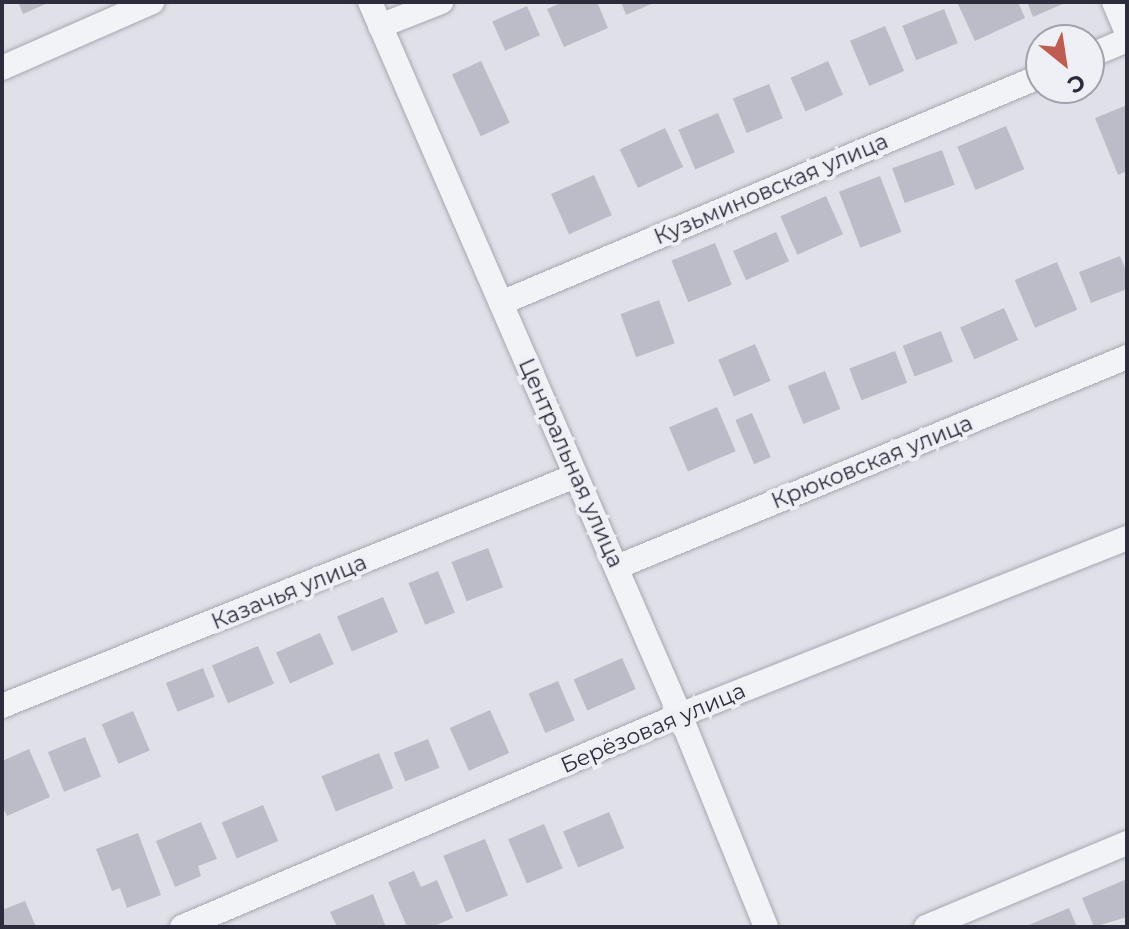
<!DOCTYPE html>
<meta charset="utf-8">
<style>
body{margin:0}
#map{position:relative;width:1129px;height:929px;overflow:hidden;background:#e0e1e8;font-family:Montserrat,sans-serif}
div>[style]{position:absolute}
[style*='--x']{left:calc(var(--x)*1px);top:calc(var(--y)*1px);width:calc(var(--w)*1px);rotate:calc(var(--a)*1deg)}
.building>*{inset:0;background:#bbbcc7;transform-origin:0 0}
.roads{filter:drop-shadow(0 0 2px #a6a7b1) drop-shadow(0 0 2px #a6a7b1)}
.street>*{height:24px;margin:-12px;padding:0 12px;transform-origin:12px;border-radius:12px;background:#f2f3f6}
span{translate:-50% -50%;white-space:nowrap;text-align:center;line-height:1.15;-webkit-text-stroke:8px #eff0f5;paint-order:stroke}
.street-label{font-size:22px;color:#2b2d3d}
.frame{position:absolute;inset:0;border:4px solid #2b2d3d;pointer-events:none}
.north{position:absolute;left:1025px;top:24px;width:80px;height:80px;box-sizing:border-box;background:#eff0f5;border:2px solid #a1a2ab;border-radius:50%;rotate:150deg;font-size:22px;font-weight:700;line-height:32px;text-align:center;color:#2b2d3d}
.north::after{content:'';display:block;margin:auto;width:28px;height:36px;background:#c05d52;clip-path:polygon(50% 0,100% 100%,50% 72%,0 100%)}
</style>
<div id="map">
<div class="building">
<i style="clip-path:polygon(18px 2px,50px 2px,23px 14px)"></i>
<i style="clip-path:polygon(563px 2px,597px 2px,608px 28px,564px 47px,547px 9px)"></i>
<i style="clip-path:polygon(621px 2px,656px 2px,626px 15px)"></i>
<i style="clip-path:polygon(957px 2px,1018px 2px,1025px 18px,975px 41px)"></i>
<i style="clip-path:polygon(1027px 2px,1067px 2px,1033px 17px)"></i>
<i style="left:527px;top:6px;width:32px;height:38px;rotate:66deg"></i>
<i style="left:944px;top:9px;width:37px;height:45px;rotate:68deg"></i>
<i style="left:885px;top:26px;width:49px;height:38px;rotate:67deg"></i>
<i style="left:481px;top:61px;width:68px;height:32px;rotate:65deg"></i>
<i style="left:828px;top:61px;width:37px;height:41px;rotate:66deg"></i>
<i style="left:769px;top:84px;width:37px;height:39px;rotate:68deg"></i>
<i style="clip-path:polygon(1127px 105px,1127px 171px,1118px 175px,1095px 118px)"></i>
<i style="left:718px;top:113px;width:43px;height:43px;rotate:67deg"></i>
<i style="left:1006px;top:126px;width:47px;height:53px;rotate:67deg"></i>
<i style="left:665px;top:128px;width:43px;height:50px;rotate:65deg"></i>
<i style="left:942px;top:150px;width:37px;height:53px;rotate:70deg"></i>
<i style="left:594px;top:175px;width:44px;height:47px;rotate:66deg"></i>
<i style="left:880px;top:176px;width:60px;height:44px;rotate:69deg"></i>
<i style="left:826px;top:196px;width:42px;height:50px;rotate:66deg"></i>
<i style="left:776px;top:232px;width:32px;height:47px;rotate:66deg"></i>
<i style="left:715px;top:243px;width:45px;height:47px;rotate:68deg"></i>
<i style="clip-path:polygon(1120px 256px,1127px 273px,1127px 289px,1091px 303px,1079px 272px)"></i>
<i style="left:1057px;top:262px;width:52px;height:46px;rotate:67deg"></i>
<i style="left:659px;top:300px;width:46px;height:41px;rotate:70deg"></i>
<i style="left:1004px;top:308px;width:35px;height:48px;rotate:66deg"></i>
<i style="left:941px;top:331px;width:33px;height:41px;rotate:69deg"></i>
<i style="left:755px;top:344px;width:40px;height:40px;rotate:67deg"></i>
<i style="left:895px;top:351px;width:34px;height:49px;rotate:69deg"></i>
<i style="left:825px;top:371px;width:41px;height:40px;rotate:68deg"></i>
<i style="left:717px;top:407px;width:48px;height:52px;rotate:67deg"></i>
<i style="left:752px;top:413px;width:48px;height:18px;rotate:67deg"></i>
<i style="left:488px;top:548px;width:42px;height:39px;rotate:69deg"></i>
<i style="left:438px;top:571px;width:45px;height:32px;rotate:68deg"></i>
<i style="left:383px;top:597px;width:38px;height:50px;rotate:67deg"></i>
<i style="left:320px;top:633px;width:34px;height:48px;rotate:66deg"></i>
<i style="left:258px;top:646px;width:41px;height:50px;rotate:67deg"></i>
<i style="left:622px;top:658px;width:34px;height:53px;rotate:66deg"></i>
<i style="left:203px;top:668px;width:31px;height:40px;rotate:68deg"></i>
<i style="left:558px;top:681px;width:43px;height:32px;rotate:67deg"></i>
<i style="left:490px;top:710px;width:47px;height:44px;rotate:66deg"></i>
<i style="left:133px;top:711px;width:43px;height:34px;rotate:67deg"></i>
<i style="left:85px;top:737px;width:43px;height:40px;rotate:68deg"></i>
<i style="left:428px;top:739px;width:31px;height:37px;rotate:68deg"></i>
<i style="clip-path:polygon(29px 749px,50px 797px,7px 816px,2px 806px,2px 761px)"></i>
<i style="left:379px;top:753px;width:38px;height:62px;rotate:68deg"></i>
<i style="left:263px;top:805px;width:39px;height:45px;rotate:67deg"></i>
<i style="left:609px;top:812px;width:39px;height:50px;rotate:67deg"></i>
<i style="clip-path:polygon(201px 822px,217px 859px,198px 866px,201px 876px,175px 887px,156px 841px)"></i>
<i style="left:544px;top:824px;width:48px;height:39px;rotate:67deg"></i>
<i style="clip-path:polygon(138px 833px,161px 895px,127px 908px,120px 888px,112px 891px,96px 849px)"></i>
<i style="left:485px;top:839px;width:61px;height:45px;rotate:68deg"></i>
<i style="clip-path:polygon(414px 871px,421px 887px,437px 880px,453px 918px,432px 927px,407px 927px,388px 882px)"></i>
<i style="clip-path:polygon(1127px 879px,1127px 917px,1094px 927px,1082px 898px)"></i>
<i style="clip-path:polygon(373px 894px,386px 927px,337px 927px,330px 912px)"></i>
<i style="clip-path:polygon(25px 901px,36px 927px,2px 927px,2px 910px)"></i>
<i style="clip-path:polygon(1069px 908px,1077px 927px,1024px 927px)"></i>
</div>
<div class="roads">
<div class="street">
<i style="--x:370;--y:2;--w:777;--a:66.5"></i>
<i style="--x:680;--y:715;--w:229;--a:67.9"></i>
<i style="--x:1114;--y:2;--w:34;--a:67"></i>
<i style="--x:380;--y:26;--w:66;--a:-21.5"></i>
<i style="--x:1089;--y:56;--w:41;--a:-22.8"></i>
<i style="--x:2;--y:68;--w:164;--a:-23.7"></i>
<i style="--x:501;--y:303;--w:586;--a:-22.8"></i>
<i style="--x:617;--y:567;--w:552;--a:-22.38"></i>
<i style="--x:2;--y:706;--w:617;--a:-21.87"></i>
<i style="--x:182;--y:927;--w:541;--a:-23.06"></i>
<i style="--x:680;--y:715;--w:481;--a:-21.6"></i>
<i style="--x:926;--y:927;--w:218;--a:-22.7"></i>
</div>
</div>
<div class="street-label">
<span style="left:771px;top:189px;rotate:-23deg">Кузьминовская улица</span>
<span style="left:872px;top:462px;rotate:-22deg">Крюковская улица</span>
<span style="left:571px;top:463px;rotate:66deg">Центральная улица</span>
<span style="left:289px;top:592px;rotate:-22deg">Казачья улица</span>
<span style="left:653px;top:728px;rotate:-23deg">Берёзовая улица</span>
</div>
<div class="frame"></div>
<div class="north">С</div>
</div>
